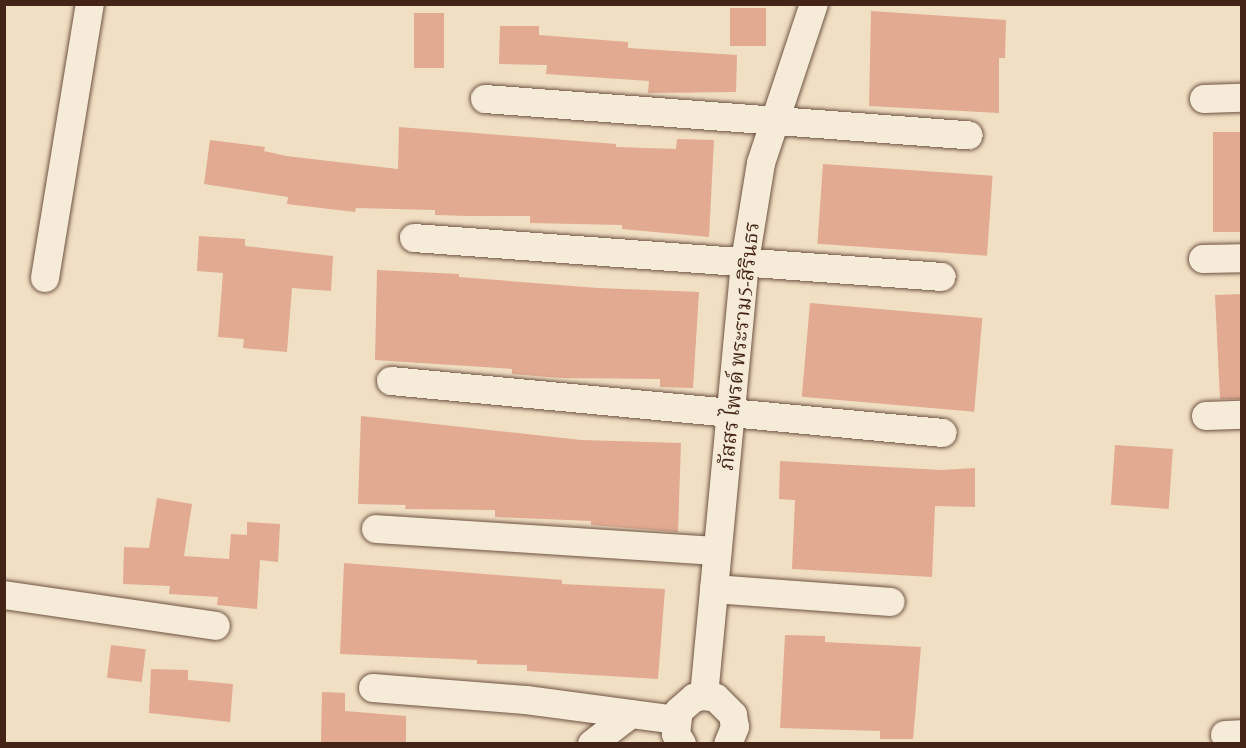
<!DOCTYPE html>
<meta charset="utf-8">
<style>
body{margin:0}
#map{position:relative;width:1246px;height:748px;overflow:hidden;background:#f1dfc3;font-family:"EB Garamond","Noto Serif Thai",serif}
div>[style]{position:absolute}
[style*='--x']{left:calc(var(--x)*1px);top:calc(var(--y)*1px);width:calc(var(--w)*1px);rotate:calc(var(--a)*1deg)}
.building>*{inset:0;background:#e1aa91;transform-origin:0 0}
.roads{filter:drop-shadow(0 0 2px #6e5342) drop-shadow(0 0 2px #6e5342)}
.minor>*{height:28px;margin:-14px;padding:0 14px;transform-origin:14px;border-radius:14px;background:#f6ead8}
span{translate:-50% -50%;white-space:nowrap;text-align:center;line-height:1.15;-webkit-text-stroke:4.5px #f6ead8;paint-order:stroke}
.street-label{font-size:21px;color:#432417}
.frame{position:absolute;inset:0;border:6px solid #432417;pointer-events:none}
</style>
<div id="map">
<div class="building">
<i style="left:730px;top:8px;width:36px;height:38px"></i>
<i style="clip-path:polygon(871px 11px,1006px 20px,1005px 58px,999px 58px,999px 113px,869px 106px)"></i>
<i style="left:414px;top:13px;width:30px;height:55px"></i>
<i style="clip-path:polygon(500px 26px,539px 26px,539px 35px,628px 42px,628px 48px,737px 55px,736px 92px,648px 93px,649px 81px,546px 74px,547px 65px,499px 64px)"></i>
<i style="clip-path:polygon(399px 127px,616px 144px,616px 147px,676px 149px,677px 139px,714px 140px,709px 237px,622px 229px,622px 225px,530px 223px,530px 216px,469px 216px,435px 215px,435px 210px,356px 208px,355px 212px,287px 204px,288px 197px,204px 184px,210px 140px,265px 147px,264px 151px,286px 156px,398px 169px)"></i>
<i style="left:1213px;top:132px;width:29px;height:100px"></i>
<i style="left:823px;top:164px;width:170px;height:80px;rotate:4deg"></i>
<i style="clip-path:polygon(199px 236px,245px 239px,245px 246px,333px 256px,331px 291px,292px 288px,287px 352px,243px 348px,244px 339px,218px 337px,223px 273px,197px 271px)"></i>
<i style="clip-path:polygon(377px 270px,459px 274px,459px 277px,598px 288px,699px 292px,693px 388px,660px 387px,660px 379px,560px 378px,512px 374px,512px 369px,375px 360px)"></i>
<i style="clip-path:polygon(1242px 294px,1242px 399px,1220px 399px,1215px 295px)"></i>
<i style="left:810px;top:303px;width:173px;height:94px;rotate:5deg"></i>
<i style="clip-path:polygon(361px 416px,581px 440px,681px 443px,678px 532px,591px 525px,591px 521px,495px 517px,495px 510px,405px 509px,406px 505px,358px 504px)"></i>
<i style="left:1115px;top:445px;width:58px;height:60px;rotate:4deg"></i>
<i style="clip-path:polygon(780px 461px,941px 470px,975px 468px,975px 507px,935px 506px,932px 577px,792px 569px,795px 500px,779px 499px)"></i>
<i style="clip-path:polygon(157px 498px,192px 504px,184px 556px,229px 559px,231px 534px,247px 535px,247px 522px,280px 524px,278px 562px,260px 560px,257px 609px,217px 605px,218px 597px,169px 594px,170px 586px,123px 584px,124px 547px,149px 548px)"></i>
<i style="clip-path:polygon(344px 563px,562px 580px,562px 584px,665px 589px,658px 679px,527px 671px,527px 665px,477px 664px,477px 660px,340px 654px)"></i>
<i style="clip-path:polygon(785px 635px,825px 636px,825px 642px,921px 647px,913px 739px,880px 739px,880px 731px,780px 728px)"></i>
<i style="left:111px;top:645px;width:35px;height:33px;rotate:7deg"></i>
<i style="clip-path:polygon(151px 669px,188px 670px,188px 680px,233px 684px,230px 722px,149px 713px)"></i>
<i style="clip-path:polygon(322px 692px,345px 693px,345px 711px,406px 716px,406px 744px,321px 744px)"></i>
</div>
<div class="roads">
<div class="minor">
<i style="--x:485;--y:99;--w:485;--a:4.3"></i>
<i style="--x:1204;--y:99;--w:38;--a:-2"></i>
<i style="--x:414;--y:238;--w:529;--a:4.22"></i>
<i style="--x:1203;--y:259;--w:39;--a:-1"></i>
<i style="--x:45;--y:278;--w:278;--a:-80.7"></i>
<i style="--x:391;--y:381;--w:554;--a:5.38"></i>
<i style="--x:1206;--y:416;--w:36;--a:-2"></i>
<i style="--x:376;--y:529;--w:342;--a:3.7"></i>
<i style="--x:714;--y:589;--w:177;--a:4.2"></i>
<i style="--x:4;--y:595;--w:214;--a:8.3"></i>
<i style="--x:373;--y:688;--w:153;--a:4.5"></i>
<i style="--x:526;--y:700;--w:151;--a:7.6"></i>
<i style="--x:704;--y:696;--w:437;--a:-84.6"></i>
<i style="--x:745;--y:261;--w:99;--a:-80.7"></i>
<i style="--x:761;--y:163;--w:168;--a:-71.6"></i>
<i style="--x:1225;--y:735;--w:17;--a:-3"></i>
<i style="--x:592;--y:744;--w:49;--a:-37.6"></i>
<i style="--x:682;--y:744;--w:12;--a:-121"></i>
<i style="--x:676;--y:734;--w:23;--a:-83"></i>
<i style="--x:679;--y:711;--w:20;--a:-41"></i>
<i style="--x:694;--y:698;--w:10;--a:-11"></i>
<i style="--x:704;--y:696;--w:12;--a:9"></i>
<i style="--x:716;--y:698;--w:24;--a:45"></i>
<i style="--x:733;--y:715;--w:12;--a:81"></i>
<i style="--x:735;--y:727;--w:18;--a:112"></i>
</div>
</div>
<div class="street-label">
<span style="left:739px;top:346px;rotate:-84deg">ภัสสร ไพรด์ พระราม5-สิรินธร</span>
</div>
<div class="frame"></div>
</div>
